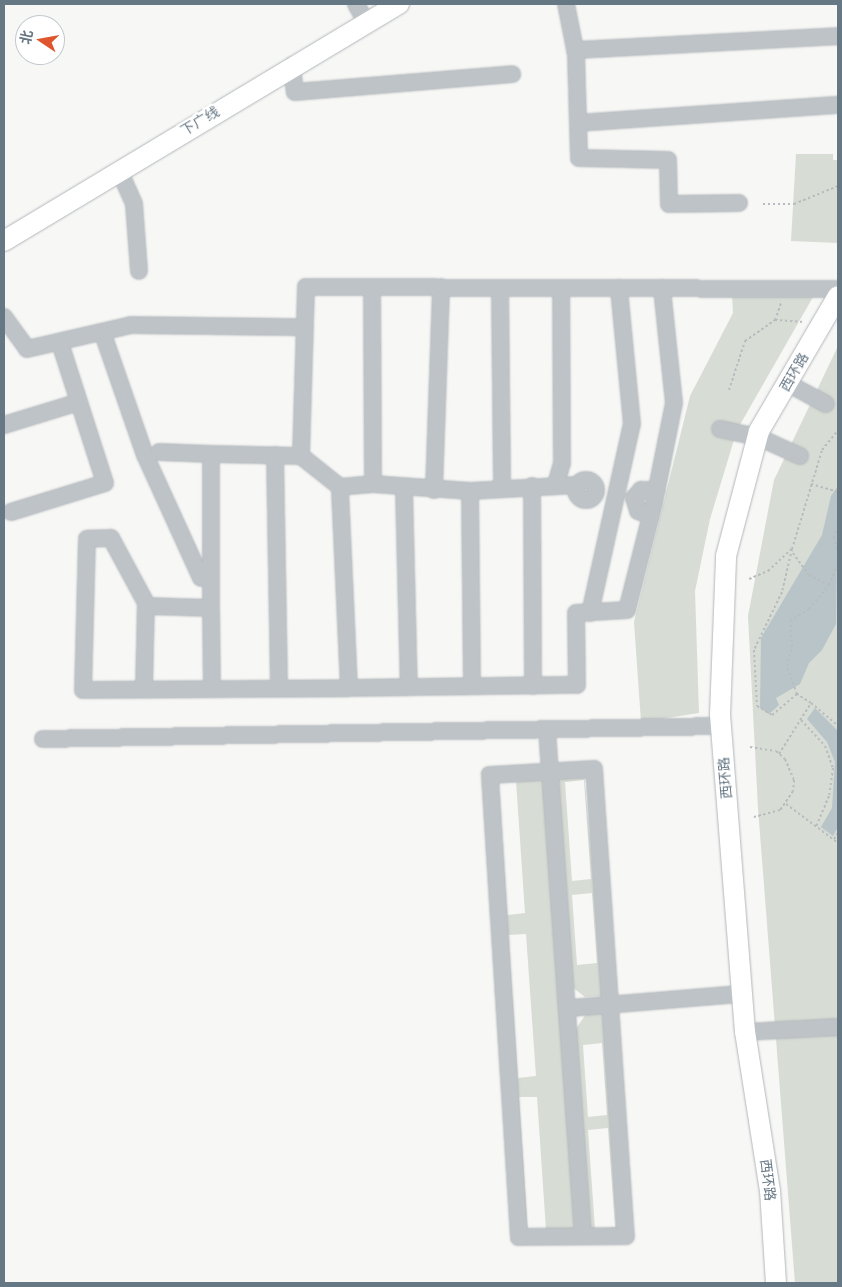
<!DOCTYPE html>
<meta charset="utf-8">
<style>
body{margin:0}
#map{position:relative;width:842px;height:1287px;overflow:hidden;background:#f7f7f5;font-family:"IBM Plex Sans","Noto Sans SC",sans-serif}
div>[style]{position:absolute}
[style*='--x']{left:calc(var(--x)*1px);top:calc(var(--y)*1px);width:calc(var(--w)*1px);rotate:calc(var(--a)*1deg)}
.green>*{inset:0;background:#d7dcd4}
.water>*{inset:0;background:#b8c4c8}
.path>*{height:2px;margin-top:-1px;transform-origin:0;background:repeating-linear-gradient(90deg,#b9bcbf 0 2.5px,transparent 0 5px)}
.roads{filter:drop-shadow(0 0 1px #b2b7bb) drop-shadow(0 0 1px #b2b7bb)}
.minor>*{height:16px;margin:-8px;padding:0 8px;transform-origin:8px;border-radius:8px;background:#bec3c7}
.minor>.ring{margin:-8px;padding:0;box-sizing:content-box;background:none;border:16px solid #bec3c7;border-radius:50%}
.major>*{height:20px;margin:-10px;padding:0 10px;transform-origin:10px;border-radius:10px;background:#fff}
span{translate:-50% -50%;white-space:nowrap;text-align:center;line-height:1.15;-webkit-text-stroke:5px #fff;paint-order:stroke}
.street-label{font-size:14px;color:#677885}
.frame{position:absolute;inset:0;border:5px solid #677885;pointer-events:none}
.north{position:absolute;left:15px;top:15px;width:50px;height:50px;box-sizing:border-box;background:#fff;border:1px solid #c2c9ce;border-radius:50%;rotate:282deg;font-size:14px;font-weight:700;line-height:20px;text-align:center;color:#677885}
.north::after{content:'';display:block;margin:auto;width:18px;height:22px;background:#df552d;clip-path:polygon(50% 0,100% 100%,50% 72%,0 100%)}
</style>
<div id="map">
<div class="green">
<i style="clip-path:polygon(796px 154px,833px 154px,833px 160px,838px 160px,838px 243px,791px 241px)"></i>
<i style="clip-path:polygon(732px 295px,813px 297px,737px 430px,710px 519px,695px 591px,699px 713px,641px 722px,634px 622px,690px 396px,733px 313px)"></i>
<i style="clip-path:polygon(838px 346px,838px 1283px,795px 1283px,758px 808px,748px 616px,774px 480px)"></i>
<i style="clip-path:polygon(evenodd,584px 772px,604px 996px,585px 997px,572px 987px,556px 780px,560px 773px,584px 772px,584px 780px,591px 879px,572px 881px,565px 782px,584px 780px,584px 772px,592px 893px,597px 963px,577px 965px,572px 895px,592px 893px)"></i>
<i style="clip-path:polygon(evenodd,547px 779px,577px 1233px,526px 1234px,496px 780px,547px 779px,516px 781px,525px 913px,507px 915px,498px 782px,516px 781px,547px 779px,526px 934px,536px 1076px,518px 1078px,508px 935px,526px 934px,547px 779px,519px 1097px,537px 1097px,546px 1230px,528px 1231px,519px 1097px)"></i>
<i style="clip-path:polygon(evenodd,605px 1013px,621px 1231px,588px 1232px,575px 1030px,586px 1014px,605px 1013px,602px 1043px,607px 1115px,588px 1117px,583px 1045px,602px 1043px,605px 1013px,608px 1128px,615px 1227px,595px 1229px,588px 1130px,608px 1128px)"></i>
</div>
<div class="water">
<i style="clip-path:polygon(838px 486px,836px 624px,822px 650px,809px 663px,800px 684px,776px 698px,779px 705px,769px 714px,760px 708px,761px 638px,822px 535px,831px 496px)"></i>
<i style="clip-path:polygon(815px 708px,838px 731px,838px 827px,833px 836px,821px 827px,832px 808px,835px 762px,827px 742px,807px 719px)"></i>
</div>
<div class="path">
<i style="--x:763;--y:204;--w:31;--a:0"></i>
<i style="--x:794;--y:204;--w:48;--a:-22.2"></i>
<i style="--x:775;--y:320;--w:20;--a:-70"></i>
<i style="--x:729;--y:390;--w:52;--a:-71.9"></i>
<i style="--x:745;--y:341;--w:37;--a:-35"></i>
<i style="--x:775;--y:320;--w:29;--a:4"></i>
<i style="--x:811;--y:484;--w:26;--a:16"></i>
<i style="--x:836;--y:491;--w:6;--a:72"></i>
<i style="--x:838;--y:526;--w:12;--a:110"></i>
<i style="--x:834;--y:537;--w:16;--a:75"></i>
<i style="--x:792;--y:549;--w:44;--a:103.1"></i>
<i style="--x:782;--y:592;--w:64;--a:115.8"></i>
<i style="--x:754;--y:650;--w:56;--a:86.9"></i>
<i style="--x:757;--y:706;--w:17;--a:31"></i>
<i style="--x:772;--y:715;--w:33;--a:-40"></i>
<i style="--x:793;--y:553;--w:27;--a:54"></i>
<i style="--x:809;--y:575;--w:22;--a:27"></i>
<i style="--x:749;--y:579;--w:21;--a:-23"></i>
<i style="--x:768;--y:571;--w:33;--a:-43"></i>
<i style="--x:792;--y:549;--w:103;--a:-73.1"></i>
<i style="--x:822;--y:450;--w:26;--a:-51"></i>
<i style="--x:811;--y:703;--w:17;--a:-147"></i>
<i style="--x:797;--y:694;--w:30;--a:-110"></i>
<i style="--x:787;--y:666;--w:20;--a:-75"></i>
<i style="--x:792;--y:647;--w:26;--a:-94"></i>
<i style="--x:790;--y:621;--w:22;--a:-32"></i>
<i style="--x:809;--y:609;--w:31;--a:-50"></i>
<i style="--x:829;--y:585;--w:23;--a:-67"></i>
<i style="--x:801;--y:720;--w:35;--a:47"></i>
<i style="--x:825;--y:746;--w:23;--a:70"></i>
<i style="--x:833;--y:768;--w:28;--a:98"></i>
<i style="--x:829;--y:796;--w:33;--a:113"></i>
<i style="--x:750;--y:747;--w:26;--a:9"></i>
<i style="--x:776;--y:751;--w:12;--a:42"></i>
<i style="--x:785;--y:759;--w:23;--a:67"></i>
<i style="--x:794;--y:780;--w:11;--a:95"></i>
<i style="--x:793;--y:791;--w:23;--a:124"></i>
<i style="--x:780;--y:810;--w:27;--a:165"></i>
<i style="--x:779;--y:754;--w:60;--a:-57.9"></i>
<i style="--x:811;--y:703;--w:35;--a:40"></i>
<i style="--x:786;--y:804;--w:65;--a:36.9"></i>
<i style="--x:834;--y:839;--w:7;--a:-56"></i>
</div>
<div class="roads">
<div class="minor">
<i style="--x:356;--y:4;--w:21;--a:61"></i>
<i style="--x:566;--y:4;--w:51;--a:78.7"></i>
<i style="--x:576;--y:54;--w:104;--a:88.3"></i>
<i style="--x:579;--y:158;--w:89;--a:1.3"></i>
<i style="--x:668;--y:160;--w:44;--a:88.7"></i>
<i style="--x:669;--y:204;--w:70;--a:-0.8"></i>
<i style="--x:575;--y:50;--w:263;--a:-3"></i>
<i style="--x:292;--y:65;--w:27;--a:84"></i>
<i style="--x:295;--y:92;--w:218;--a:-4.7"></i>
<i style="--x:578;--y:123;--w:261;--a:-4"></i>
<i style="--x:119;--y:170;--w:37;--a:66"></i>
<i style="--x:134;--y:204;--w:67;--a:85.7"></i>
<i style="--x:372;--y:287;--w:197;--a:89.7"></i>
<i style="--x:500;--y:288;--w:200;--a:89.4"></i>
<i style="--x:4;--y:317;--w:39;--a:54"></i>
<i style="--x:27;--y:349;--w:107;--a:-13"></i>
<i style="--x:131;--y:325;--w:174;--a:0.7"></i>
<i style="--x:103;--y:334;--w:128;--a:70.9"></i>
<i style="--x:145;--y:455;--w:135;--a:65.5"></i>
<i style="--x:787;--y:383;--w:44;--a:28.3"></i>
<i style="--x:4;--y:425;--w:78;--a:-17"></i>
<i style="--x:720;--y:429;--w:39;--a:12"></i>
<i style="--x:758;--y:437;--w:46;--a:24.3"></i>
<i style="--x:159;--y:452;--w:52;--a:2.2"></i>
<i style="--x:211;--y:454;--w:154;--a:90"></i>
<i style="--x:211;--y:454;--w:90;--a:1.3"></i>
<i style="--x:275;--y:455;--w:233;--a:89"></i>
<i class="ring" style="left:576px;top:480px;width:4px;height:4px"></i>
<i style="--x:556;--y:484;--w:22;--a:-74"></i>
<i style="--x:562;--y:463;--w:175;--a:-90.3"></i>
<i style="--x:577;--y:485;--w:107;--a:176.8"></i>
<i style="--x:470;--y:491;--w:97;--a:-175.9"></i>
<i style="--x:373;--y:484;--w:33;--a:175"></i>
<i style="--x:340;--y:487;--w:50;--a:-141.5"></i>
<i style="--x:301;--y:456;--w:169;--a:-88.3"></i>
<i style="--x:306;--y:287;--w:532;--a:0.22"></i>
<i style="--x:532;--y:486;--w:200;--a:89.7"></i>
<i style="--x:404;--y:489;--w:198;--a:88.6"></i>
<i style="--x:434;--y:490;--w:203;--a:-88"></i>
<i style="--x:470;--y:491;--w:195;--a:89.4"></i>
<i style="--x:11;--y:512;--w:98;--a:-17.1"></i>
<i style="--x:105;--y:483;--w:147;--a:-107.8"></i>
<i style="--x:651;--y:516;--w:14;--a:-159"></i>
<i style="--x:638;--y:511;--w:14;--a:-107"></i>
<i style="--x:634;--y:498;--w:11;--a:-49"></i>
<i style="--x:641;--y:490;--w:16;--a:0"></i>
<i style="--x:146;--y:606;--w:65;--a:1.8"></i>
<i style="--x:211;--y:608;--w:81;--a:89.3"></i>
<i style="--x:590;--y:613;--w:194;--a:-77.5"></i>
<i style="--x:632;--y:424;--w:137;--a:-95.5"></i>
<i style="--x:349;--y:688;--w:228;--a:-0.8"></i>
<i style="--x:577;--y:685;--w:72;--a:-90.8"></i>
<i style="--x:576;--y:613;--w:51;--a:-3.4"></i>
<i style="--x:627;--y:610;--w:110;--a:-75.8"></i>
<i style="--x:654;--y:503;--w:102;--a:-78.7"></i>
<i style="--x:674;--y:403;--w:116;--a:-96"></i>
<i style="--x:144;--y:689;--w:86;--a:-88.7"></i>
<i style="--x:146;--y:603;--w:74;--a:-118.3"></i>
<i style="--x:111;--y:538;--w:24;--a:178"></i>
<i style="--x:87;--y:539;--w:151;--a:91.5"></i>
<i style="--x:83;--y:690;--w:266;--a:-0.4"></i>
<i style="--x:349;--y:688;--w:201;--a:-92.6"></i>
<i style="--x:547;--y:730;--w:507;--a:85.93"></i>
<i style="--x:43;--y:739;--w:678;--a:-1.1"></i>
<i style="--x:594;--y:769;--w:468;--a:86.1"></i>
<i style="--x:626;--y:1236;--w:107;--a:179.5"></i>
<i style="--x:519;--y:1237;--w:463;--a:-93.6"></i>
<i style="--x:490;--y:775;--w:104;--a:-3.3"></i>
<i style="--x:570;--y:1008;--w:173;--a:-4.7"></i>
<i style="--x:745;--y:1032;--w:93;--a:-3.1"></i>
</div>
<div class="major">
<i style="--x:4;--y:241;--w:461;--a:-31"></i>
<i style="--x:776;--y:1283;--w:92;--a:-93.7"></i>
<i style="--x:770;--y:1191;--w:161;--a:-98.9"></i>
<i style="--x:745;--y:1032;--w:318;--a:-94.5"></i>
<i style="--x:720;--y:715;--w:159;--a:-87.8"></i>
<i style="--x:726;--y:556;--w:129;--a:-75.2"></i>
<i style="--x:759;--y:431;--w:156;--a:-59.7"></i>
</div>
</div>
<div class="street-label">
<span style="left:200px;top:121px;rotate:-31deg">下广线</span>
<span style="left:794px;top:372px;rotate:-60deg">西环路</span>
<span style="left:725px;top:778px;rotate:-95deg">西环路</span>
<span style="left:768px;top:1180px;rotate:83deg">西环路</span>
</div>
<div class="frame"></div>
<div class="north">北</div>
</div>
